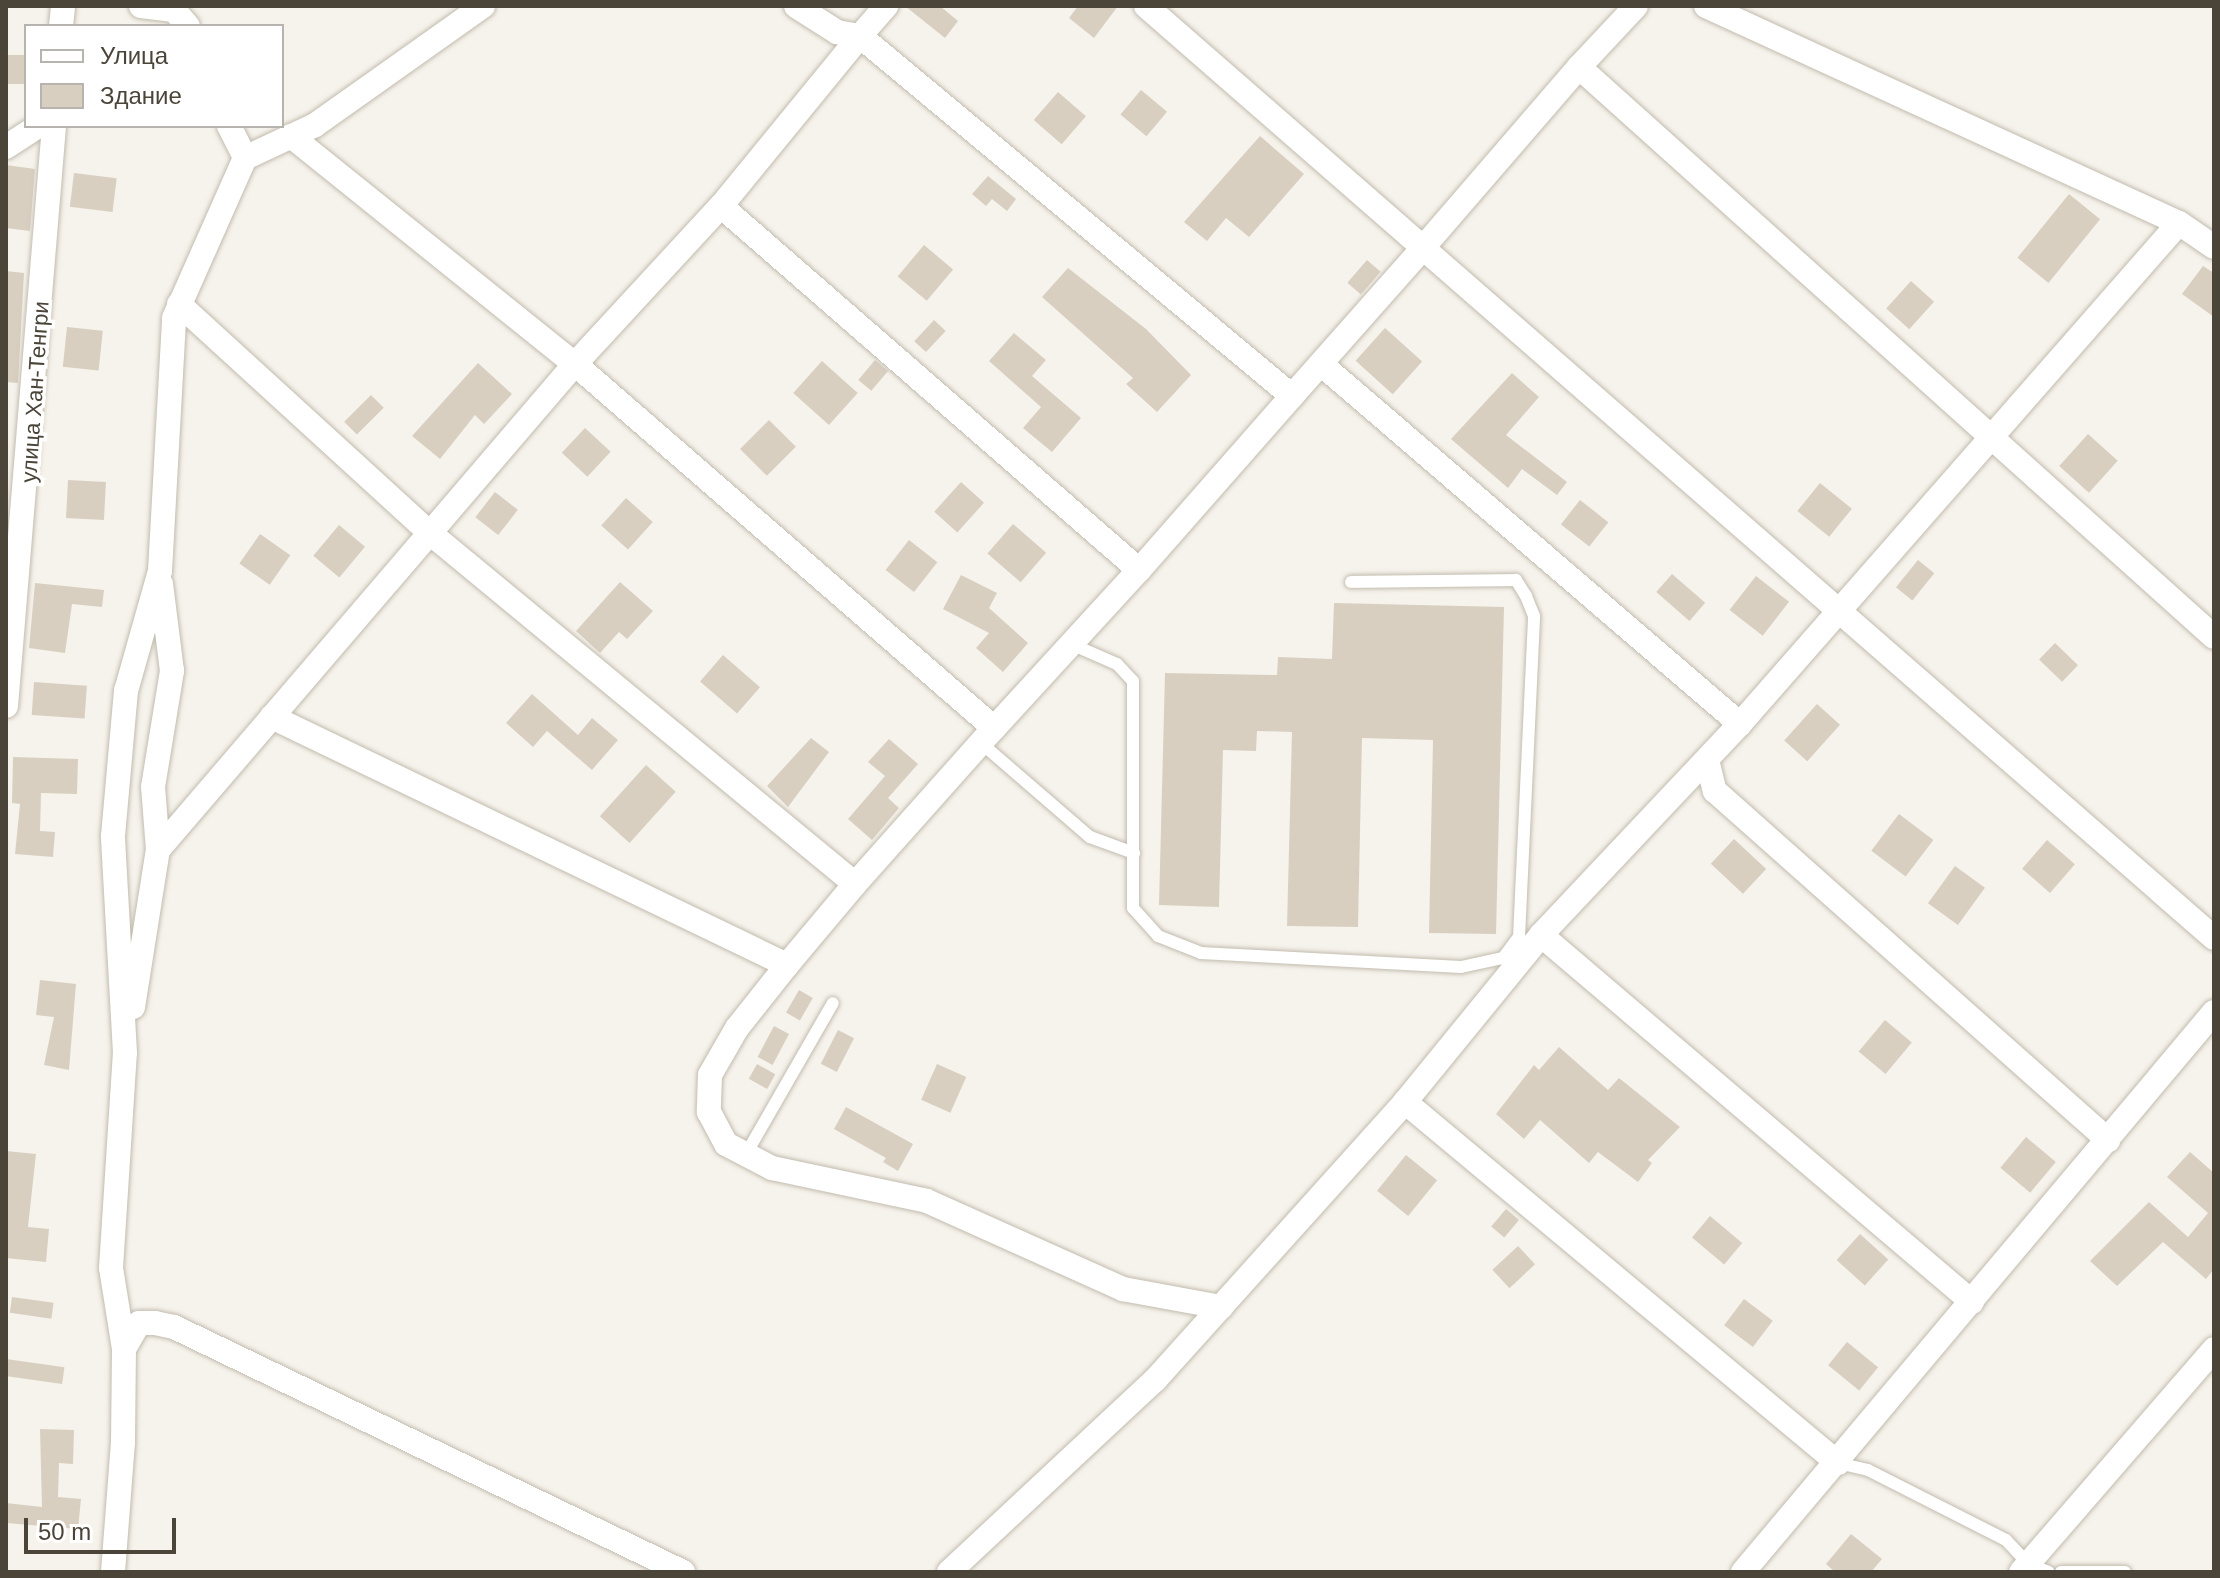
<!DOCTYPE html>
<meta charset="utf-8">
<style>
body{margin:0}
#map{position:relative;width:2220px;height:1578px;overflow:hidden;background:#f6f3ec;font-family:Helvetica,sans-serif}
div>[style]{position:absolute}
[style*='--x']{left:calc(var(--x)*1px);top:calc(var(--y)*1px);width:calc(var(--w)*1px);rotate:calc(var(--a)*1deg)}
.building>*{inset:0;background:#d8cfc1;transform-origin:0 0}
.roads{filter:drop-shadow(0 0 2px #c2bbae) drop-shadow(0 0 2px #c2bbae)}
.lane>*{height:12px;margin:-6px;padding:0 6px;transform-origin:6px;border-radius:6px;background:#fff}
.street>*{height:24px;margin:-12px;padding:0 12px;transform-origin:12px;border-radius:12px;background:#fff}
span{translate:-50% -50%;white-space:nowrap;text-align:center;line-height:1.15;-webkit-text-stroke:7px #fff;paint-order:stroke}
.street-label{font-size:22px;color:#4b4439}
.frame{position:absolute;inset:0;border:8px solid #4b4439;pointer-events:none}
.legend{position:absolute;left:24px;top:24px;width:260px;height:104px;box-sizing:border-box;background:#fff;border:2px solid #b7b4b0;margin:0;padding:10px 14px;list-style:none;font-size:24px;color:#4b4439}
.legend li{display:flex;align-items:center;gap:16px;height:40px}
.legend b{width:40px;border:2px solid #b7b4b0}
.scale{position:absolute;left:24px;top:1518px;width:152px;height:36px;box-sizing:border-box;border:4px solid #4b4439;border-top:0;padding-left:10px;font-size:24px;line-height:28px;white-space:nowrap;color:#4b4439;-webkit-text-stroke:6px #fff;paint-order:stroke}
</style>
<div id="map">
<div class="building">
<i style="clip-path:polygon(905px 6px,940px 6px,958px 21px,945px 38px)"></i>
<i style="clip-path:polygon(1078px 6px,1118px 6px,1094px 38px,1069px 18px)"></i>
<i style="left:26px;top:55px;width:29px;height:20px;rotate:90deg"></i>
<i style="left:1141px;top:90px;width:34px;height:32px;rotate:40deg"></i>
<i style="left:1058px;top:92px;width:37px;height:37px;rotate:41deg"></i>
<i style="clip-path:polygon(1260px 136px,1304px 174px,1249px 237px,1226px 218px,1207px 241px,1184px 222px)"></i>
<i style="clip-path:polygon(6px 165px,35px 169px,30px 231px,6px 228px)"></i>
<i style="left:74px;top:173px;width:43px;height:34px;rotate:7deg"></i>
<i style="clip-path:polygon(988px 176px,1016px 199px,1007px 211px,992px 199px,986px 206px,972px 194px)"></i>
<i style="left:2069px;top:194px;width:40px;height:82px;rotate:39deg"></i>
<i style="left:924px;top:245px;width:38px;height:41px;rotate:40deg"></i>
<i style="left:1367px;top:260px;width:18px;height:30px;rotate:41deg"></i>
<i style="clip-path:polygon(2203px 266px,2214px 273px,2214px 317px,2182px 294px)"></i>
<i style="clip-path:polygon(1068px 268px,1146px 329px,1191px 375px,1157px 412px,1126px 384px,1133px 378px,1042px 297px)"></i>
<i style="clip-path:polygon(6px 271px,24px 273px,18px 383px,6px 382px)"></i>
<i style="left:1911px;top:281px;width:31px;height:37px;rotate:42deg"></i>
<i style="left:934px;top:320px;width:16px;height:29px;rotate:43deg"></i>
<i style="left:67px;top:327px;width:36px;height:40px;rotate:6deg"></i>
<i style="left:1385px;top:328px;width:50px;height:44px;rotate:42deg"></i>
<i style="clip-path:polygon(1014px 333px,1046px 360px,1032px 376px,1081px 418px,1052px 452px,1023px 428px,1041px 407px,989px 361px)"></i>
<i style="left:875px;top:360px;width:17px;height:26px;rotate:40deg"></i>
<i style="left:822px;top:361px;width:48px;height:43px;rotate:42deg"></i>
<i style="clip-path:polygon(478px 363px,512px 394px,484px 424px,475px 415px,440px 459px,412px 436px)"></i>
<i style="clip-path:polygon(1512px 373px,1539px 397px,1506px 435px,1567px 482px,1557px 495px,1522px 469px,1508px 488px,1451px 439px)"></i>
<i style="left:371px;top:395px;width:18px;height:38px;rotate:45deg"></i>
<i style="left:769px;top:420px;width:38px;height:41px;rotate:45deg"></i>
<i style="left:585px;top:428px;width:35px;height:34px;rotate:43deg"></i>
<i style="left:2088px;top:434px;width:40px;height:43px;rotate:42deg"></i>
<i style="left:68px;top:480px;width:38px;height:38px;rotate:3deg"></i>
<i style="left:961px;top:482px;width:31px;height:40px;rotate:42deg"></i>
<i style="left:1820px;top:483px;width:41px;height:36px;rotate:39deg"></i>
<i style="left:495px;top:492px;width:29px;height:32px;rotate:38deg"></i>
<i style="left:626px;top:498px;width:36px;height:37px;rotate:42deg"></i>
<i style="left:1580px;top:500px;width:36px;height:31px;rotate:38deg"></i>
<i style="left:1013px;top:524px;width:44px;height:39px;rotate:41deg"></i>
<i style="left:339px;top:525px;width:34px;height:40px;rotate:40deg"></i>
<i style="left:260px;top:534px;width:37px;height:36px;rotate:35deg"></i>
<i style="left:909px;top:540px;width:36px;height:38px;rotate:38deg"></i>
<i style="left:1918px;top:560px;width:21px;height:35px;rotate:39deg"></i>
<i style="left:1672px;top:574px;width:44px;height:24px;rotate:41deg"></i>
<i style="clip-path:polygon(961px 575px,997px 593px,989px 608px,1028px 643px,1003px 672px,976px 648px,989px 633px,943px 609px)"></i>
<i style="left:1756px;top:576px;width:42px;height:43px;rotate:38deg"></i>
<i style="clip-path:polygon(620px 582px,653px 611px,627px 639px,619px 632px,600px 653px,576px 631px)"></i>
<i style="clip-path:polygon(35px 583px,104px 590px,102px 607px,72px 604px,65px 653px,29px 648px)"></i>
<i style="clip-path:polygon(1334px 603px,1504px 607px,1496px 934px,1429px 933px,1433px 740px,1362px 738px,1358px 927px,1287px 926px,1292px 732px,1257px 731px,1256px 751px,1223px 750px,1219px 907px,1159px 905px,1165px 673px,1277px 675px,1278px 657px,1332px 659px)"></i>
<i style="left:2055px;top:643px;width:32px;height:23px;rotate:44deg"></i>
<i style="left:723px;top:655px;width:49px;height:35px;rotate:41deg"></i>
<i style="left:34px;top:682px;width:53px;height:33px;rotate:4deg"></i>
<i style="clip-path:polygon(532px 694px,578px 735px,592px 718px,618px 740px,592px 770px,547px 731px,533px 747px,506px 723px)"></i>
<i style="left:1817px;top:704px;width:31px;height:49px;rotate:42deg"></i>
<i style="clip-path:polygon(811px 738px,829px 752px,788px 807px,767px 786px)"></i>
<i style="clip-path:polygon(889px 739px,918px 764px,888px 798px,899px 808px,872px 840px,848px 819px,885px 776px,868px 762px)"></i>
<i style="clip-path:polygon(13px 757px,78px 759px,77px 794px,41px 793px,40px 831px,55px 832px,53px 857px,15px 854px,20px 804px,12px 803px)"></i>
<i style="left:646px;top:765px;width:40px;height:69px;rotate:42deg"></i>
<i style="left:1899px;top:814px;width:43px;height:46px;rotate:37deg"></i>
<i style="left:1734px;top:839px;width:44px;height:34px;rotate:43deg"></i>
<i style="left:2047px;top:840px;width:37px;height:38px;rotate:41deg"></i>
<i style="left:1955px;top:866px;width:37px;height:46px;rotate:36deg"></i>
<i style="clip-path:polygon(40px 980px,76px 984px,69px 1070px,44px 1065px,54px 1017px,36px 1015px)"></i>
<i style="left:799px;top:990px;width:16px;height:26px;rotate:30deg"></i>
<i style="left:1885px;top:1020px;width:35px;height:41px;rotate:40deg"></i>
<i style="left:774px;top:1026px;width:17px;height:35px;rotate:28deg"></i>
<i style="left:838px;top:1030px;width:18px;height:38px;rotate:27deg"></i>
<i style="clip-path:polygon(1559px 1047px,1608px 1090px,1619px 1078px,1680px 1127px,1648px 1160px,1652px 1163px,1638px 1182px,1598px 1152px,1589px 1163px,1540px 1120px,1524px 1139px,1496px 1114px,1534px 1065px,1539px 1070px)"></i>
<i style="left:757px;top:1064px;width:21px;height:17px;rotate:29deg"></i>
<i style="left:937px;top:1064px;width:32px;height:39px;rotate:24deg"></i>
<i style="clip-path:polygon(846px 1107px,913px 1144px,898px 1171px,883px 1162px,886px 1158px,834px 1129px)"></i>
<i style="left:2026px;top:1137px;width:39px;height:40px;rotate:40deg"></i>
<i style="clip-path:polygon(6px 1151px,36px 1154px,28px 1227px,49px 1229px,46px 1262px,6px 1258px)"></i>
<i style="clip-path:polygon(2190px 1152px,2214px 1173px,2214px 1269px,2206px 1279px,2163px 1242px,2117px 1286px,2090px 1261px,2149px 1202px,2188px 1237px,2208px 1213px,2167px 1177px)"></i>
<i style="left:1406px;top:1155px;width:40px;height:46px;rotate:39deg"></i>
<i style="left:1506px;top:1209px;width:17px;height:23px;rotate:40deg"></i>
<i style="left:1710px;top:1216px;width:42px;height:28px;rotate:40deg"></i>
<i style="left:1860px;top:1234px;width:38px;height:35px;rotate:42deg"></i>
<i style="left:1518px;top:1246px;width:25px;height:35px;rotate:47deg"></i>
<i style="left:12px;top:1297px;width:42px;height:16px;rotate:8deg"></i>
<i style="left:1744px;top:1299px;width:36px;height:33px;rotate:37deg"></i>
<i style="left:1847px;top:1342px;width:40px;height:30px;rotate:39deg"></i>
<i style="left:6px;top:1359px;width:59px;height:17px;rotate:8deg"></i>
<i style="clip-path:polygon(40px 1429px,74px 1430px,73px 1464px,59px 1463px,58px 1497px,81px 1499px,78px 1529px,6px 1523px,6px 1503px,42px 1507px)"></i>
<i style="clip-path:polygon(1851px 1534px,1882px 1559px,1871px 1572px,1835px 1572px,1826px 1564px)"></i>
</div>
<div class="roads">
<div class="lane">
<i style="--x:1071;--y:644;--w:50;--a:23.5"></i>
<i style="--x:1117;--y:664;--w:23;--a:47"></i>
<i style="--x:1133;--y:681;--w:227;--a:90"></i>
<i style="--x:1133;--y:908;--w:38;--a:48"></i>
<i style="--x:1158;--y:936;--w:46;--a:21.6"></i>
<i style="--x:1201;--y:953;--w:260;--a:3.1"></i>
<i style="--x:1461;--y:967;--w:43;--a:-12.1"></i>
<i style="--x:1503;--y:958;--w:26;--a:-53"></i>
<i style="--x:1519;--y:937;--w:321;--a:-87.3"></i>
<i style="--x:1534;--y:616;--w:22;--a:-112"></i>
<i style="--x:1526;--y:596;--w:19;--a:-122"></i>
<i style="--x:1516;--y:580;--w:165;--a:179.3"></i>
<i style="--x:981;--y:743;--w:144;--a:40.8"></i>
<i style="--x:1090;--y:837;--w:47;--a:20"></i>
<i style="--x:746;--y:1154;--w:174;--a:-60.1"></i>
<i style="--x:1838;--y:1463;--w:31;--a:13"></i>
<i style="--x:1868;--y:1470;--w:155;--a:26.9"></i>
<i style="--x:2006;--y:1540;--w:33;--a:47"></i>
<i style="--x:2028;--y:1564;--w:22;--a:21"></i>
<i style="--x:2061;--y:1572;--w:64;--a:0"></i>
</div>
<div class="street">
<i style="--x:141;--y:6;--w:33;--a:7"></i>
<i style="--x:174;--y:10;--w:21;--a:49"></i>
<i style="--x:796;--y:6;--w:49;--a:32.4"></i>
<i style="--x:837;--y:32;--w:23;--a:10"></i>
<i style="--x:860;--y:36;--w:40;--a:-49"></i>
<i style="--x:1146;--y:6;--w:368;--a:41.1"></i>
<i style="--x:1423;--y:248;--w:198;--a:131.5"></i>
<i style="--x:1706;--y:6;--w:520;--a:24.64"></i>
<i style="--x:2179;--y:223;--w:666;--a:131.23"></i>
<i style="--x:61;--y:26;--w:20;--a:-84"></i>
<i style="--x:1579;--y:67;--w:83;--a:-46.9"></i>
<i style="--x:229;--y:126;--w:36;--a:63"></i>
<i style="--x:291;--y:136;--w:364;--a:38.8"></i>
<i style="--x:575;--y:364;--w:215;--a:-47.3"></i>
<i style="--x:721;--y:206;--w:554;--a:41.05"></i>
<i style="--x:1139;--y:570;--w:214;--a:132.5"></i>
<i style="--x:6;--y:147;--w:38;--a:-33"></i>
<i style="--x:721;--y:206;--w:220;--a:-50.7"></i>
<i style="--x:860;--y:36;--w:562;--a:39.81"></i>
<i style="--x:1292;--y:396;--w:232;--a:131.3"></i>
<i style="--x:2179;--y:223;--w:42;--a:34.4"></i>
<i style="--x:179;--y:304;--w:340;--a:42.4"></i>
<i style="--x:430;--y:533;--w:223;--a:-49.4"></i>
<i style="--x:575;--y:364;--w:555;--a:40.98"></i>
<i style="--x:994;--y:728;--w:209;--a:131.7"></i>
<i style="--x:2214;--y:637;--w:853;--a:-138.09"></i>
<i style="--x:1579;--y:67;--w:239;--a:130.8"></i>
<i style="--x:1423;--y:248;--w:1050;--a:41.1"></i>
<i style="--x:6;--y:706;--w:582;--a:-85.27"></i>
<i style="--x:1707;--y:760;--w:32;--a:76"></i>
<i style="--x:1715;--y:791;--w:526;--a:41.61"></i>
<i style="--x:158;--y:850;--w:418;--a:-49.4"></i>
<i style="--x:430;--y:533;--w:551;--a:39.55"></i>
<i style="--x:855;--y:884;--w:106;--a:130"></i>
<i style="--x:787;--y:965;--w:572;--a:-154.29"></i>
<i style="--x:1541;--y:935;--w:566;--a:40.41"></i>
<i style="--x:787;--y:965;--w:80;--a:128.4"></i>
<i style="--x:737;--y:1028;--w:54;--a:119.9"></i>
<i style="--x:710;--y:1075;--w:37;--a:92"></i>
<i style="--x:709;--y:1112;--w:36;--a:62"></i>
<i style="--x:726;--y:1144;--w:52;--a:27.6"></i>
<i style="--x:772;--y:1168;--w:158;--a:12"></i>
<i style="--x:927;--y:1201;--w:215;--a:24.2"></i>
<i style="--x:1123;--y:1289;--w:100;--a:10.4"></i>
<i style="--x:133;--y:1007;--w:159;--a:-81"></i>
<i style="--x:158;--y:850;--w:63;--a:-94.5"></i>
<i style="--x:153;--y:787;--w:118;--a:-80.7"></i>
<i style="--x:172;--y:671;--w:88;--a:-97.2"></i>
<i style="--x:1405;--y:1102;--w:564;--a:39.82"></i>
<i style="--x:124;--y:1349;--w:82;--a:-99.1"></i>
<i style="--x:111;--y:1268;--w:215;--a:-86.3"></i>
<i style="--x:125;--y:1053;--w:217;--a:-93.2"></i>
<i style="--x:113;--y:836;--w:146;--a:-84.9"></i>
<i style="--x:126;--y:691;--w:125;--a:-74.2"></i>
<i style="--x:160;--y:571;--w:253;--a:-86.8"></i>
<i style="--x:174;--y:318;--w:175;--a:-66.1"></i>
<i style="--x:245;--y:158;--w:77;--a:-25.2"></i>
<i style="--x:315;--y:125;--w:206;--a:-35.3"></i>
<i style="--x:113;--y:1572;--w:129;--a:-85.6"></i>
<i style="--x:123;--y:1443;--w:94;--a:-89.4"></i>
<i style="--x:124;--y:1349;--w:30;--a:-60"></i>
<i style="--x:139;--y:1323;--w:16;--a:0"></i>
<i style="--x:155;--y:1323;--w:19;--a:12"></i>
<i style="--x:174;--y:1327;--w:565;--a:25.7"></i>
<i style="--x:949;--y:1572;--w:282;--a:-43"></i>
<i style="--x:1155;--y:1380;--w:374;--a:-48"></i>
<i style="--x:1405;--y:1102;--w:215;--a:-50.8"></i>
<i style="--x:1541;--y:935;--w:290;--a:-46.7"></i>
<i style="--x:1740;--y:724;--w:552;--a:-139.33"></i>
<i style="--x:1743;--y:1572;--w:732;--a:-49.93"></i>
<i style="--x:2021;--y:1572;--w:295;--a:-49.1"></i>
</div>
</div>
<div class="street-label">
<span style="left:35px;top:392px;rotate:-86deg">улица Хан-Тенгри</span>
</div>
<div class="frame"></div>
<ul class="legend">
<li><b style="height:10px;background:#fff"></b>Улица</li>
<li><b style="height:22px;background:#d8cfc1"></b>Здание</li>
</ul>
<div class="scale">50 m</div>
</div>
